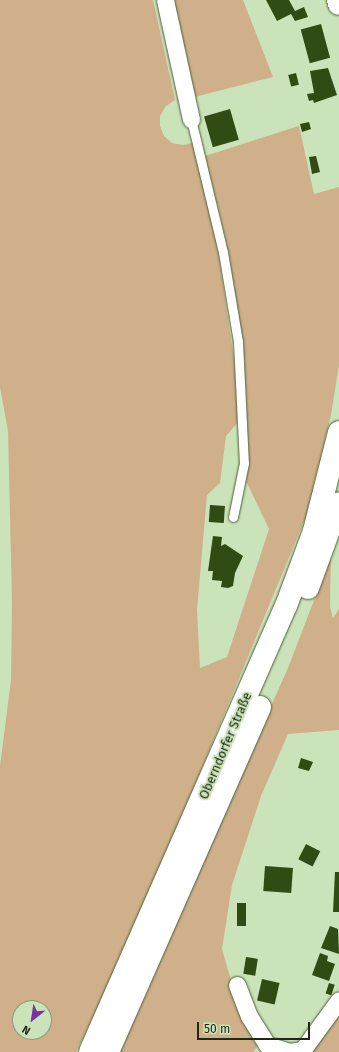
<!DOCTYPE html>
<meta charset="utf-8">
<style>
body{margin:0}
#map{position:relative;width:339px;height:1052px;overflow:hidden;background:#cbe3b8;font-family:"Fira Sans",sans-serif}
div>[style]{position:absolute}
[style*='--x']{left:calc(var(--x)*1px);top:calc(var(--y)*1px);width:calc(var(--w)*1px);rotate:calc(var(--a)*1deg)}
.green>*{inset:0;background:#cfb08a}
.building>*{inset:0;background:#304b14;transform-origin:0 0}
.roads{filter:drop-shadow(0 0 1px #4b5f39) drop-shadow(0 0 1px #4b5f39)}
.service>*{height:9px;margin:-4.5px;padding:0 4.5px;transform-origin:4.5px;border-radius:4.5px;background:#fff}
.minor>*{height:17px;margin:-8.5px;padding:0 8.5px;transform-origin:8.5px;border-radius:8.5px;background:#fff}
.primary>*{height:22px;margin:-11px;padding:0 11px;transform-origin:11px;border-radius:11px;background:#fff}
span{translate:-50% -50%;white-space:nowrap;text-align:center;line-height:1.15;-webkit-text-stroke:4px #cbe3b8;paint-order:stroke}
.street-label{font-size:13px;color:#202918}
.north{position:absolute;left:12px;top:1000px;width:40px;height:40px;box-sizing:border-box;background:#cbe3b8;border:1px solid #879978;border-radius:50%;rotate:210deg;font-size:11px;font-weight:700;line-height:16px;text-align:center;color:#202918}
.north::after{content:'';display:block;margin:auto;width:14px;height:18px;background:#7b31a3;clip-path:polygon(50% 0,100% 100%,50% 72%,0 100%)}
.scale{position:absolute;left:197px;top:1022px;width:113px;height:18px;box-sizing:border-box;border:2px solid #202918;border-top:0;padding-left:5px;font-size:12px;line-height:14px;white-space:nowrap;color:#202918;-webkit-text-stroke:3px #cbe3b8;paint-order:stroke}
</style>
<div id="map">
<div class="green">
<i style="clip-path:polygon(evenodd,0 0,153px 0,175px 100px,166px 106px,160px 116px,160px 126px,164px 136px,172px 143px,183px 145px,193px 143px,216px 237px,235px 366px,239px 421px,226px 436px,220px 483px,207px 495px,197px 610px,200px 668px,227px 657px,269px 529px,247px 483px,243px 483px,246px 396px,240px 325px,225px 236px,205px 156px,299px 126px,314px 194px,339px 187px,339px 365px,331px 415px,307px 514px,131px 939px,76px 1052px,0 1052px,0 766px,11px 680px,12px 602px,8px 431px,0 387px,0 0,20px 1008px,44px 1008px,44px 1032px,20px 1032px,20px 1008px)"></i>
<i style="clip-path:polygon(167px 0,243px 0,273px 77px,191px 98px)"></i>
<i style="clip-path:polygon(331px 556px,330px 607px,333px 618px,339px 609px,339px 730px,288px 734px,261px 796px,232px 885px,222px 949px,238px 1005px,258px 1044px,254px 1052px,117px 1052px,288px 668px)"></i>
<i style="clip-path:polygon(339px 1011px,339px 1052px,310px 1052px)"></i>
</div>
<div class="building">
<i style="clip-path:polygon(266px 0,289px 0,295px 11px,304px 7px,308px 17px,295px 21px,291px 14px,277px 21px)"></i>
<i style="left:321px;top:24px;width:35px;height:21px;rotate:75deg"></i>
<i style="clip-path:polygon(328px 68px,337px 95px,314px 103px,313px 100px,309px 101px,307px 94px,314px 93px,310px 71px)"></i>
<i style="left:296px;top:73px;width:12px;height:8px;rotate:76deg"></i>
<i style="left:230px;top:109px;width:32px;height:27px;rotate:74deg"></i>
<i style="clip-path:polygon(309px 122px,311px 129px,302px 132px,300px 124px)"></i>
<i style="clip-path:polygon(316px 156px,320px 172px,312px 174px,309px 157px)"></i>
<i style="left:210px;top:505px;width:15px;height:17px;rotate:4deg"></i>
<i style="clip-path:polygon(213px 536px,222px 537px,221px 546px,225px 544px,243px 556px,235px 573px,233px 586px,228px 588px,221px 587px,222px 581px,212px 580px,213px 571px,208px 571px)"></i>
<i style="clip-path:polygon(301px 758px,313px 762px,309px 771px,298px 768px)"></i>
<i style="left:306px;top:844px;width:16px;height:17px;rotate:27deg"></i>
<i style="left:265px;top:866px;width:28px;height:25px;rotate:4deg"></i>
<i style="clip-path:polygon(335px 872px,339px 872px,339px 912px,333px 912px)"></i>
<i style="left:237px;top:903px;width:9px;height:23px"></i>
<i style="clip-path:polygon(330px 926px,338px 929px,339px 954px,321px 948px)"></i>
<i style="clip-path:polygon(320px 953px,328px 956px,327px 961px,335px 964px,329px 981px,312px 975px)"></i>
<i style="left:246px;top:957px;width:12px;height:17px;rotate:9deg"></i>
<i style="left:262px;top:979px;width:18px;height:22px;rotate:13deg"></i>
<i style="left:329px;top:983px;width:6px;height:11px;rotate:18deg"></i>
</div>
<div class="roads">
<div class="service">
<i style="--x:191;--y:119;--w:137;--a:76.5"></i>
<i style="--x:223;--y:252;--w:91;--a:80.5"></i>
<i style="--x:238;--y:342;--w:121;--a:87.2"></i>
<i style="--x:244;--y:463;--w:55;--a:101.5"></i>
</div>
<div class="minor">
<i style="--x:165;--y:0;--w:122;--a:77.7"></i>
<i style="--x:237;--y:985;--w:33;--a:69"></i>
<i style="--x:249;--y:1016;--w:34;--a:58"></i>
<i style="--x:267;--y:1045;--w:24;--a:17"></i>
<i style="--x:290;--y:1052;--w:13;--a:-9"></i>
<i style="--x:301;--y:1052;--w:64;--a:-53.8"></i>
</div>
<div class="primary">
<i style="--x:338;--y:0;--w:4;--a:76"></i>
<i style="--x:308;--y:588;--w:90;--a:-70"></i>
<i style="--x:90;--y:1052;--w:487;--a:-66.3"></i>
<i style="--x:286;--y:606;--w:80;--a:-69.5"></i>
<i style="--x:314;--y:531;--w:102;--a:-75.8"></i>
<i style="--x:108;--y:1052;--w:377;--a:-66.2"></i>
</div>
</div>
<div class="street-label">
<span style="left:226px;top:746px;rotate:-67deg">Oberndorfer Straße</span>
</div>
<div class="north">N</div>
<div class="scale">50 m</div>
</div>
